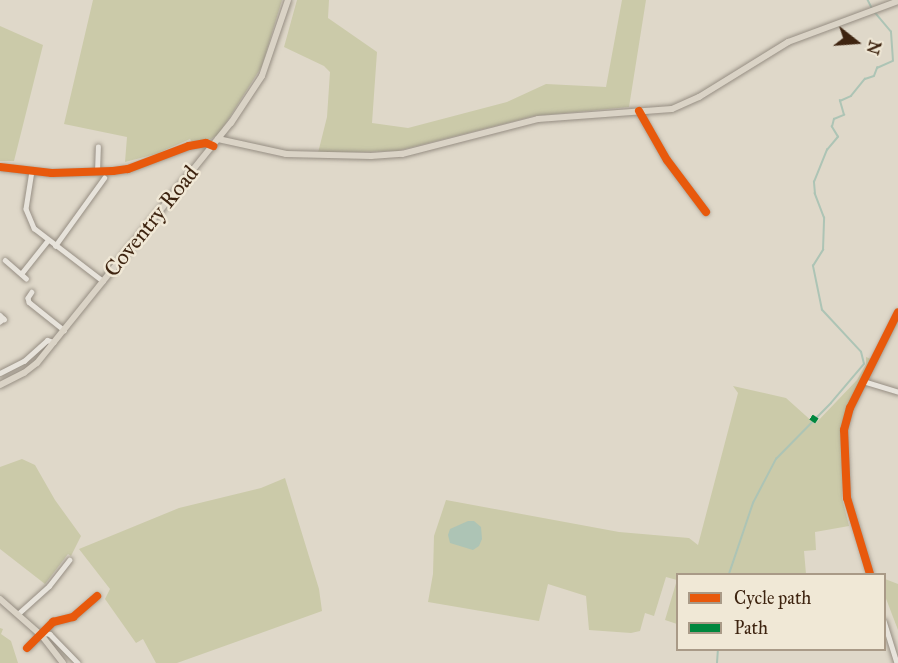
<!DOCTYPE html>
<style>
body{margin:0}
#map{position:relative;width:898px;height:663px;overflow:hidden;background:#dfd8c9;font-family:"IM FELL Great Primer",serif}
div>[style]{position:absolute}
[style*='--x']{left:calc(var(--x)*1px);top:calc(var(--y)*1px);width:calc(var(--w)*1px);rotate:calc(var(--a)*1deg)}
.green>*{inset:0;background:#cbcaa9}
.water>*{inset:0;background:#adc4b5}
.stream>*{height:1.5px;margin:-0.75px;padding:0 0.75px;transform-origin:0.75px;border-radius:0.75px;background:#adc4b5}
.roads{filter:drop-shadow(0 0 2px #968e83) drop-shadow(0 0 2px #968e83)}
.minor>*{height:4.5px;margin:-2.25px;padding:0 2.25px;transform-origin:2.25px;border-radius:2.25px;background:#e7e3db}
.major>*{height:6px;margin:-3px;padding:0 3px;transform-origin:3px;border-radius:3px;background:#dad3c6}
.quiet>*{height:6px;margin-top:-3px;transform-origin:0;background:repeating-linear-gradient(90deg,#00873e 0 12px,transparent 0 18px)}
.cycleway>*{height:8px;margin:-4px;padding:0 4px;transform-origin:4px;border-radius:4px;background:#e8590c}
span{translate:-50% -50%;white-space:nowrap;text-align:center;line-height:1.15;-webkit-text-stroke:5px #f0e8d6;paint-order:stroke}
.street-label{font-size:22px;color:#3e2410}
.legend{position:absolute;left:676px;top:573px;width:210px;height:78px;box-sizing:border-box;background:#f0e8d6;border:2px solid #a99a87;margin:0;padding:8px 10px;list-style:none;font-size:18px;color:#3e2410}
.legend li{display:flex;align-items:center;gap:12px;height:30px}
.legend b{width:30px;border:2px solid #a99a87}
.north{position:absolute;left:826px;top:12px;width:60px;height:60px;-webkit-text-stroke:4px #f0e8d6;paint-order:stroke;rotate:107deg;font-size:16px;font-weight:700;line-height:24px;text-align:center;color:#3e2410}
.north::after{content:'';display:block;margin:auto;width:21px;height:27px;background:#3e2410;clip-path:polygon(50% 0,100% 100%,50% 72%,0 100%)}
</style>
<div id="map">
<div class="green">
<i style="clip-path:polygon(93px 0,282px 0,262px 66px,219px 134px,211px 139px,192px 142px,190px 139px,156px 154px,125px 162px,127px 137px,64px 124px)"></i>
<i style="clip-path:polygon(297px 0,329px 0,328px 18px,377px 52px,372px 123px,408px 128px,507px 102px,546px 84px,606px 87px,622px 0,646px 0,629px 107px,534px 116px,397px 151px,318px 153px,327px 117px,330px 72px,324px 66px,284px 47px)"></i>
<i style="clip-path:polygon(0 26px,43px 45px,14px 161px,0 161px)"></i>
<i style="clip-path:polygon(866px 357px,871px 359px,842px 426px,842px 498px,849px 526px,815px 532px,816px 550px,804px 551px,806px 574px,678px 574px,677px 624px,665px 620px,677px 580px,666px 577px,654px 616px,645px 613px,640px 631px,631px 633px,589px 630px,586px 596px,548px 584px,539px 621px,428px 602px,433px 574px,434px 536px,446px 500px,619px 532px,689px 538px,698px 545px,738px 393px,733px 386px,786px 398px,815px 424px,857px 380px,866px 364px)"></i>
<i style="clip-path:polygon(22px 459px,35px 465px,55px 500px,81px 536px,71px 556px,68px 554px,45px 584px,0 549px,0 467px)"></i>
<i style="clip-path:polygon(285px 478px,319px 589px,322px 611px,177px 663px,156px 663px,143px 639px,136px 643px,105px 599px,110px 589px,79px 549px,179px 508px,261px 488px)"></i>
<i style="clip-path:polygon(885px 579px,898px 584px,898px 630px,885px 596px)"></i>
<i style="clip-path:polygon(0 628px,3px 629px,1px 634px,11px 641px,18px 663px,0 663px)"></i>
</div>
<div class="water">
<i style="clip-path:polygon(468px 521px,474px 521px,481px 527px,482px 539px,479px 546px,473px 550px,450px 543px,448px 535px,450px 529px)"></i>
</div>
<div class="stream">
<i style="--x:868;--y:0;--w:9;--a:63"></i>
<i style="--x:729;--y:574;--w:75;--a:-71.3"></i>
<i style="--x:753;--y:503;--w:50;--a:-62.4"></i>
<i style="--x:776;--y:459;--w:78;--a:-45.5"></i>
<i style="--x:831;--y:403;--w:51;--a:-49.8"></i>
<i style="--x:864;--y:364;--w:12;--a:-104"></i>
<i style="--x:861;--y:352;--w:57;--a:-132.9"></i>
<i style="--x:822;--y:310;--w:45;--a:-101.6"></i>
<i style="--x:813;--y:266;--w:19;--a:-58"></i>
<i style="--x:823;--y:250;--w:32;--a:-88"></i>
<i style="--x:824;--y:218;--w:26;--a:-111"></i>
<i style="--x:815;--y:194;--w:12;--a:-95"></i>
<i style="--x:814;--y:182;--w:35;--a:-68"></i>
<i style="--x:827;--y:150;--w:17;--a:-50"></i>
<i style="--x:838;--y:137;--w:12;--a:-121"></i>
<i style="--x:832;--y:127;--w:8;--a:-76"></i>
<i style="--x:834;--y:119;--w:11;--a:-22"></i>
<i style="--x:844;--y:115;--w:15;--a:-106"></i>
<i style="--x:840;--y:101;--w:12;--a:-24"></i>
<i style="--x:851;--y:96;--w:22;--a:-51"></i>
<i style="--x:865;--y:79;--w:9;--a:-18"></i>
<i style="--x:874;--y:76;--w:9;--a:-69"></i>
<i style="--x:877;--y:68;--w:17;--a:-24"></i>
<i style="--x:893;--y:61;--w:29;--a:-94"></i>
<i style="--x:891;--y:32;--w:26;--a:-130"></i>
<i style="--x:717;--y:663;--w:13;--a:-86"></i>
</div>
<div class="roads">
<div class="minor">
<i style="--x:639;--y:111;--w:56;--a:60.3"></i>
<i style="--x:667;--y:160;--w:65;--a:53.1"></i>
<i style="--x:0;--y:167;--w:52;--a:6.6"></i>
<i style="--x:52;--y:173;--w:61;--a:-1.9"></i>
<i style="--x:113;--y:171;--w:15;--a:-8"></i>
<i style="--x:128;--y:169;--w:65;--a:-20.7"></i>
<i style="--x:189;--y:146;--w:17;--a:-10"></i>
<i style="--x:206;--y:143;--w:8;--a:23"></i>
<i style="--x:32;--y:171;--w:38;--a:99"></i>
<i style="--x:26;--y:209;--w:21;--a:67"></i>
<i style="--x:34;--y:228;--w:87;--a:37.5"></i>
<i style="--x:97;--y:172;--w:25;--a:-88"></i>
<i style="--x:55;--y:246;--w:84;--a:-54.2"></i>
<i style="--x:5;--y:260;--w:28;--a:41"></i>
<i style="--x:21;--y:274;--w:43;--a:-51.5"></i>
<i style="--x:32;--y:292;--w:7;--a:124"></i>
<i style="--x:28;--y:298;--w:4;--a:76"></i>
<i style="--x:29;--y:302;--w:45;--a:38.7"></i>
<i style="--x:0;--y:315;--w:6;--a:45"></i>
<i style="--x:4;--y:319;--w:5;--a:143"></i>
<i style="--x:0;--y:373;--w:27;--a:-27"></i>
<i style="--x:24;--y:361;--w:31;--a:-42"></i>
<i style="--x:47;--y:340;--w:7;--a:16"></i>
<i style="--x:863;--y:381;--w:37;--a:17"></i>
<i style="--x:870;--y:574;--w:79;--a:-106.8"></i>
<i style="--x:847;--y:498;--w:68;--a:-92.5"></i>
<i style="--x:844;--y:430;--w:23;--a:-75"></i>
<i style="--x:850;--y:408;--w:107;--a:-63.4"></i>
<i style="--x:19;--y:613;--w:40;--a:-42"></i>
<i style="--x:49;--y:586;--w:33;--a:-52"></i>
<i style="--x:884;--y:621;--w:44;--a:72.8"></i>
<i style="--x:43;--y:635;--w:4;--a:-34"></i>
<i style="--x:46;--y:633;--w:4;--a:14"></i>
<i style="--x:50;--y:634;--w:40;--a:46"></i>
<i style="--x:27;--y:648;--w:37;--a:-45"></i>
<i style="--x:53;--y:622;--w:21;--a:-14"></i>
<i style="--x:73;--y:617;--w:32;--a:-41"></i>
</div>
<div class="major">
<i style="--x:218;--y:139;--w:70;--a:12.4"></i>
<i style="--x:286;--y:154;--w:85;--a:1.3"></i>
<i style="--x:371;--y:156;--w:31;--a:-4"></i>
<i style="--x:402;--y:154;--w:140;--a:-14.4"></i>
<i style="--x:538;--y:119;--w:134;--a:-4.3"></i>
<i style="--x:672;--y:109;--w:30;--a:-24"></i>
<i style="--x:699;--y:97;--w:105;--a:-31.7"></i>
<i style="--x:788;--y:42;--w:117;--a:-20.4"></i>
<i style="--x:0;--y:385;--w:27;--a:-27"></i>
<i style="--x:24;--y:373;--w:16;--a:-38"></i>
<i style="--x:37;--y:363;--w:309;--a:-51.1"></i>
<i style="--x:231;--y:123;--w:56;--a:-56.6"></i>
<i style="--x:262;--y:76;--w:80;--a:-71.1"></i>
<i style="--x:0;--y:599;--w:56;--a:41.4"></i>
<i style="--x:42;--y:636;--w:34;--a:52"></i>
</div>
</div>
<div class="quiet">
<i style="--x:811;--y:417;--w:7;--a:34"></i>
</div>
<div class="cycleway">
<i style="--x:639;--y:111;--w:56;--a:60.3"></i>
<i style="--x:667;--y:160;--w:65;--a:53.1"></i>
<i style="--x:0;--y:167;--w:52;--a:6.6"></i>
<i style="--x:52;--y:173;--w:61;--a:-1.9"></i>
<i style="--x:113;--y:171;--w:15;--a:-8"></i>
<i style="--x:128;--y:169;--w:65;--a:-20.7"></i>
<i style="--x:189;--y:146;--w:17;--a:-10"></i>
<i style="--x:206;--y:143;--w:8;--a:23"></i>
<i style="--x:870;--y:574;--w:79;--a:-106.8"></i>
<i style="--x:847;--y:498;--w:68;--a:-92.5"></i>
<i style="--x:844;--y:430;--w:23;--a:-75"></i>
<i style="--x:850;--y:408;--w:107;--a:-63.4"></i>
<i style="--x:27;--y:648;--w:37;--a:-45"></i>
<i style="--x:53;--y:622;--w:21;--a:-14"></i>
<i style="--x:73;--y:617;--w:32;--a:-41"></i>
</div>
<div class="street-label">
<span style="left:151px;top:221px;rotate:-51deg">Coventry Road</span>
</div>
<ul class="legend">
<li><b style="height:8px;background:#e8590c"></b>Cycle path</li>
<li><b style="height:8px;background:#00873e"></b>Path</li>
</ul>
<div class="north">N</div>
</div>
